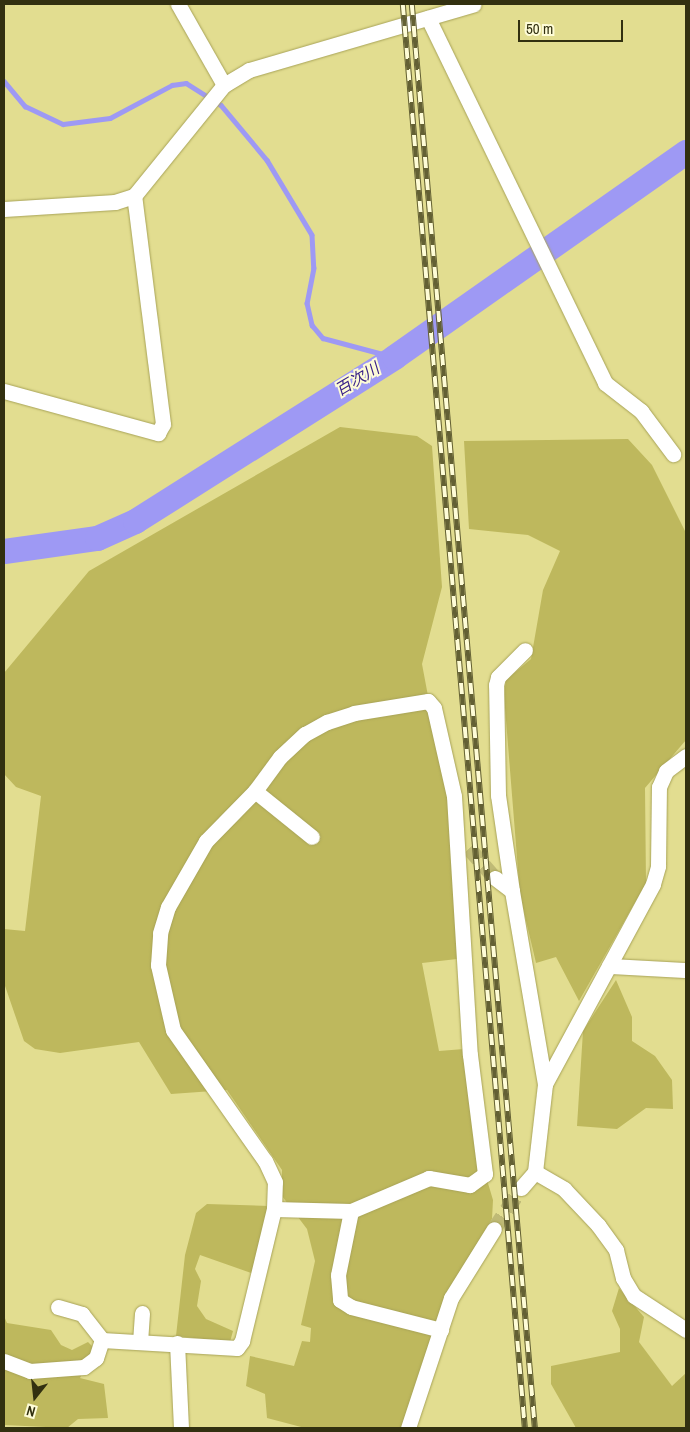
<!DOCTYPE html>
<meta charset="utf-8">
<style>
body{margin:0}
#map{position:relative;width:690px;height:1432px;overflow:hidden;background:#e2dd90;font-family:"Archivo Narrow","Noto Sans JP",sans-serif}
div>[style]{position:absolute}
[style*='--x']{left:calc(var(--x)*1px);top:calc(var(--y)*1px);width:calc(var(--w)*1px);rotate:calc(var(--a)*1deg)}
.green>*{inset:0;background:#beb85d}
.stream>*{height:4.5px;margin:-2.25px;padding:0 2.25px;transform-origin:2.25px;border-radius:2.25px;background:#9e99f4}
.river>*{height:25px;margin:-12.5px;padding:0 12.5px;transform-origin:12.5px;border-radius:12.5px;background:#9e99f4}
.minor-tunnel>*{height:15px;margin-top:-7.5px;transform-origin:0;background:repeating-linear-gradient(90deg,#bfba76 0 15px,transparent 0 23px)}
.roads{filter:drop-shadow(0 0 1px #a8a358) drop-shadow(0 0 1px #a8a358)}
.minor>*{height:15px;margin:-7.5px;padding:0 7.5px;transform-origin:7.5px;border-radius:7.5px;background:#fff}
.rail>*{height:5.5px;margin-top:-2.75px;transform-origin:0;background:repeating-linear-gradient(90deg,#fefcd7 0 11px,#636034 0 22px);box-sizing:border-box;border-block:1px solid #636034}
span{translate:-50% -50%;white-space:nowrap;text-align:center;line-height:1.15;-webkit-text-stroke:4px #fefcd7;paint-order:stroke}
.water-label{font-size:16px;color:#382088;font-style:italic}
.frame{position:absolute;inset:0;border:5px solid #323010;pointer-events:none}
.north{position:absolute;left:10px;top:1372px;width:50px;height:50px;-webkit-text-stroke:4px #fefcd7;paint-order:stroke;rotate:196deg;font-size:14px;font-weight:700;line-height:20px;text-align:center;color:#323010}
.north::after{content:'';display:block;margin:auto;width:18px;height:22px;background:#323010;clip-path:polygon(50% 0,100% 100%,50% 72%,0 100%)}
.scale{position:absolute;left:518px;top:20px;width:105px;height:22px;box-sizing:border-box;border:2px solid #323010;border-top:0;padding-left:6px;font-size:15px;line-height:18px;white-space:nowrap;color:#323010;-webkit-text-stroke:4px #fefcd7;paint-order:stroke}
</style>
<div id="map">
<div class="green">
<i style="clip-path:polygon(340px 427px,417px 436px,432px 446px,442px 587px,422px 664px,453px 829px,457px 959px,422px 963px,439px 1051px,464px 1049px,473px 1133px,493px 1200px,492px 1219px,447px 1293px,403px 1428px,305px 1428px,267px 1418px,265px 1394px,246px 1386px,250px 1356px,294px 1366px,302px 1341px,310px 1342px,311px 1328px,301px 1325px,315px 1261px,307px 1229px,282px 1196px,282px 1170px,227px 1090px,171px 1094px,139px 1042px,60px 1053px,35px 1049px,24px 1041px,4px 983px,4px 929px,25px 931px,41px 796px,16px 787px,4px 774px,4px 673px,89px 571px)"></i>
<i style="clip-path:polygon(628px 439px,652px 465px,686px 533px,686px 740px,645px 788px,646px 883px,579px 1001px,556px 957px,536px 963px,520px 895px,504px 695px,506px 680px,531px 659px,543px 590px,560px 551px,528px 535px,469px 529px,464px 441px)"></i>
<i style="clip-path:polygon(616px 980px,632px 1017px,632px 1041px,655px 1056px,672px 1080px,673px 1109px,646px 1108px,617px 1129px,577px 1126px,583px 1031px)"></i>
<i style="clip-path:polygon(207px 1204px,269px 1206px,254px 1274px,200px 1255px,195px 1269px,201px 1281px,197px 1306px,206px 1319px,233px 1331px,230px 1342px,176px 1336px,185px 1255px,196px 1213px)"></i>
<i style="clip-path:polygon(619px 1288px,644px 1317px,639px 1342px,672px 1386px,686px 1373px,686px 1428px,576px 1428px,551px 1384px,551px 1366px,620px 1352px,620px 1329px,612px 1311px)"></i>
<i style="clip-path:polygon(4px 1316px,7px 1323px,51px 1330px,61px 1345px,72px 1350px,88px 1342px,95px 1349px,80px 1378px,104px 1384px,108px 1418px,78px 1419px,67px 1428px,4px 1425px)"></i>
</div>
<div class="stream">
<i style="--x:4;--y:81;--w:33;--a:50"></i>
<i style="--x:25;--y:106;--w:42;--a:25.3"></i>
<i style="--x:63;--y:124;--w:47;--a:-7.3"></i>
<i style="--x:110;--y:118;--w:70;--a:-28"></i>
<i style="--x:172;--y:85;--w:14;--a:-8"></i>
<i style="--x:186;--y:83;--w:41;--a:32.2"></i>
<i style="--x:221;--y:105;--w:72;--a:50.1"></i>
<i style="--x:267;--y:160;--w:87;--a:59"></i>
<i style="--x:312;--y:235;--w:33;--a:87"></i>
<i style="--x:314;--y:268;--w:36;--a:101"></i>
<i style="--x:307;--y:303;--w:23;--a:77"></i>
<i style="--x:312;--y:325;--w:17;--a:50"></i>
<i style="--x:323;--y:338;--w:73;--a:15"></i>
</div>
<div class="river">
<i style="--x:4;--y:551;--w:94;--a:-8"></i>
<i style="--x:97;--y:538;--w:42;--a:-24.1"></i>
<i style="--x:135;--y:521;--w:307;--a:-32.3"></i>
<i style="--x:394;--y:357;--w:357;--a:-35.1"></i>
</div>
<div class="minor-tunnel">
<i style="--x:469;--y:848;--w:40;--a:49"></i>
<i style="--x:494;--y:1229;--w:49;--a:-56.6"></i>
</div>
<div class="roads">
<div class="minor">
<i style="--x:178;--y:4;--w:93;--a:60.4"></i>
<i style="--x:428;--y:18;--w:406;--a:64.1"></i>
<i style="--x:605;--y:383;--w:46;--a:37.9"></i>
<i style="--x:641;--y:411;--w:54;--a:53.3"></i>
<i style="--x:4;--y:209;--w:111;--a:-3.6"></i>
<i style="--x:115;--y:202;--w:20;--a:-18"></i>
<i style="--x:134;--y:196;--w:143;--a:-51"></i>
<i style="--x:224;--y:85;--w:29;--a:-31"></i>
<i style="--x:249;--y:70;--w:234;--a:-16.3"></i>
<i style="--x:4;--y:391;--w:160;--a:15.3"></i>
<i style="--x:158;--y:433;--w:10;--a:-61"></i>
<i style="--x:163;--y:424;--w:230;--a:-97.2"></i>
<i style="--x:255;--y:791;--w:42;--a:-53.7"></i>
<i style="--x:280;--y:757;--w:34;--a:-43"></i>
<i style="--x:305;--y:734;--w:25;--a:-29"></i>
<i style="--x:327;--y:722;--w:28;--a:-18"></i>
<i style="--x:354;--y:713;--w:75;--a:-9.2"></i>
<i style="--x:428;--y:701;--w:9;--a:49"></i>
<i style="--x:434;--y:708;--w:90;--a:77.2"></i>
<i style="--x:454;--y:796;--w:259;--a:86.5"></i>
<i style="--x:470;--y:1055;--w:120;--a:82.8"></i>
<i style="--x:485;--y:1174;--w:19;--a:144"></i>
<i style="--x:470;--y:1185;--w:42;--a:-170.3"></i>
<i style="--x:429;--y:1178;--w:85;--a:157.1"></i>
<i style="--x:495;--y:878;--w:21;--a:37"></i>
<i style="--x:512;--y:891;--w:196;--a:80.3"></i>
<i style="--x:512;--y:891;--w:97;--a:-98.3"></i>
<i style="--x:498;--y:795;--w:110;--a:-91"></i>
<i style="--x:496;--y:685;--w:8;--a:-76"></i>
<i style="--x:498;--y:677;--w:38;--a:-45"></i>
<i style="--x:609;--y:966;--w:77;--a:3"></i>
<i style="--x:535;--y:1172;--w:34;--a:30"></i>
<i style="--x:564;--y:1189;--w:50;--a:46.6"></i>
<i style="--x:598;--y:1225;--w:31;--a:54"></i>
<i style="--x:616;--y:1250;--w:29;--a:76"></i>
<i style="--x:623;--y:1278;--w:21;--a:59"></i>
<i style="--x:634;--y:1296;--w:62;--a:33.2"></i>
<i style="--x:521;--y:1188;--w:21;--a:-49"></i>
<i style="--x:535;--y:1172;--w:89;--a:-83.5"></i>
<i style="--x:545;--y:1084;--w:227;--a:-61.6"></i>
<i style="--x:653;--y:884;--w:19;--a:-74"></i>
<i style="--x:658;--y:866;--w:79;--a:-89.3"></i>
<i style="--x:659;--y:787;--w:17;--a:-66"></i>
<i style="--x:666;--y:771;--w:25;--a:-37"></i>
<i style="--x:274;--y:1209;--w:27;--a:-88"></i>
<i style="--x:275;--y:1182;--w:23;--a:-115"></i>
<i style="--x:265;--y:1161;--w:160;--a:-125.1"></i>
<i style="--x:173;--y:1030;--w:67;--a:-103"></i>
<i style="--x:158;--y:965;--w:32;--a:-86"></i>
<i style="--x:160;--y:933;--w:27;--a:-73"></i>
<i style="--x:168;--y:907;--w:76;--a:-60.1"></i>
<i style="--x:206;--y:841;--w:70;--a:-45.6"></i>
<i style="--x:255;--y:791;--w:73;--a:38.9"></i>
<i style="--x:58;--y:1307;--w:25;--a:16"></i>
<i style="--x:82;--y:1314;--w:33;--a:52"></i>
<i style="--x:140;--y:1342;--w:29;--a:-86"></i>
<i style="--x:177;--y:1343;--w:85;--a:87.3"></i>
<i style="--x:4;--y:1361;--w:28;--a:21"></i>
<i style="--x:30;--y:1371;--w:54;--a:-4.2"></i>
<i style="--x:84;--y:1367;--w:15;--a:-37"></i>
<i style="--x:96;--y:1358;--w:19;--a:-72"></i>
<i style="--x:102;--y:1340;--w:135;--a:3.4"></i>
<i style="--x:237;--y:1348;--w:9;--a:-54"></i>
<i style="--x:242;--y:1341;--w:136;--a:-76.4"></i>
<i style="--x:274;--y:1209;--w:77;--a:1.5"></i>
<i style="--x:351;--y:1211;--w:65;--a:101.5"></i>
<i style="--x:338;--y:1275;--w:25;--a:85"></i>
<i style="--x:340;--y:1300;--w:13;--a:32"></i>
<i style="--x:351;--y:1307;--w:93;--a:14.3"></i>
<i style="--x:408;--y:1428;--w:137;--a:-71.7"></i>
<i style="--x:451;--y:1298;--w:81;--a:-58.1"></i>
</div>
</div>
<div class="rail">
<i style="--x:403;--y:4;--w:1429;--a:85.1"></i>
<i style="--x:412;--y:4;--w:1429;--a:85.06"></i>
</div>
<div class="water-label">
<span style="left:357px;top:379px;rotate:-31deg">百次川</span>
</div>
<div class="frame"></div>
<div class="north">N</div>
<div class="scale">50 m</div>
</div>
